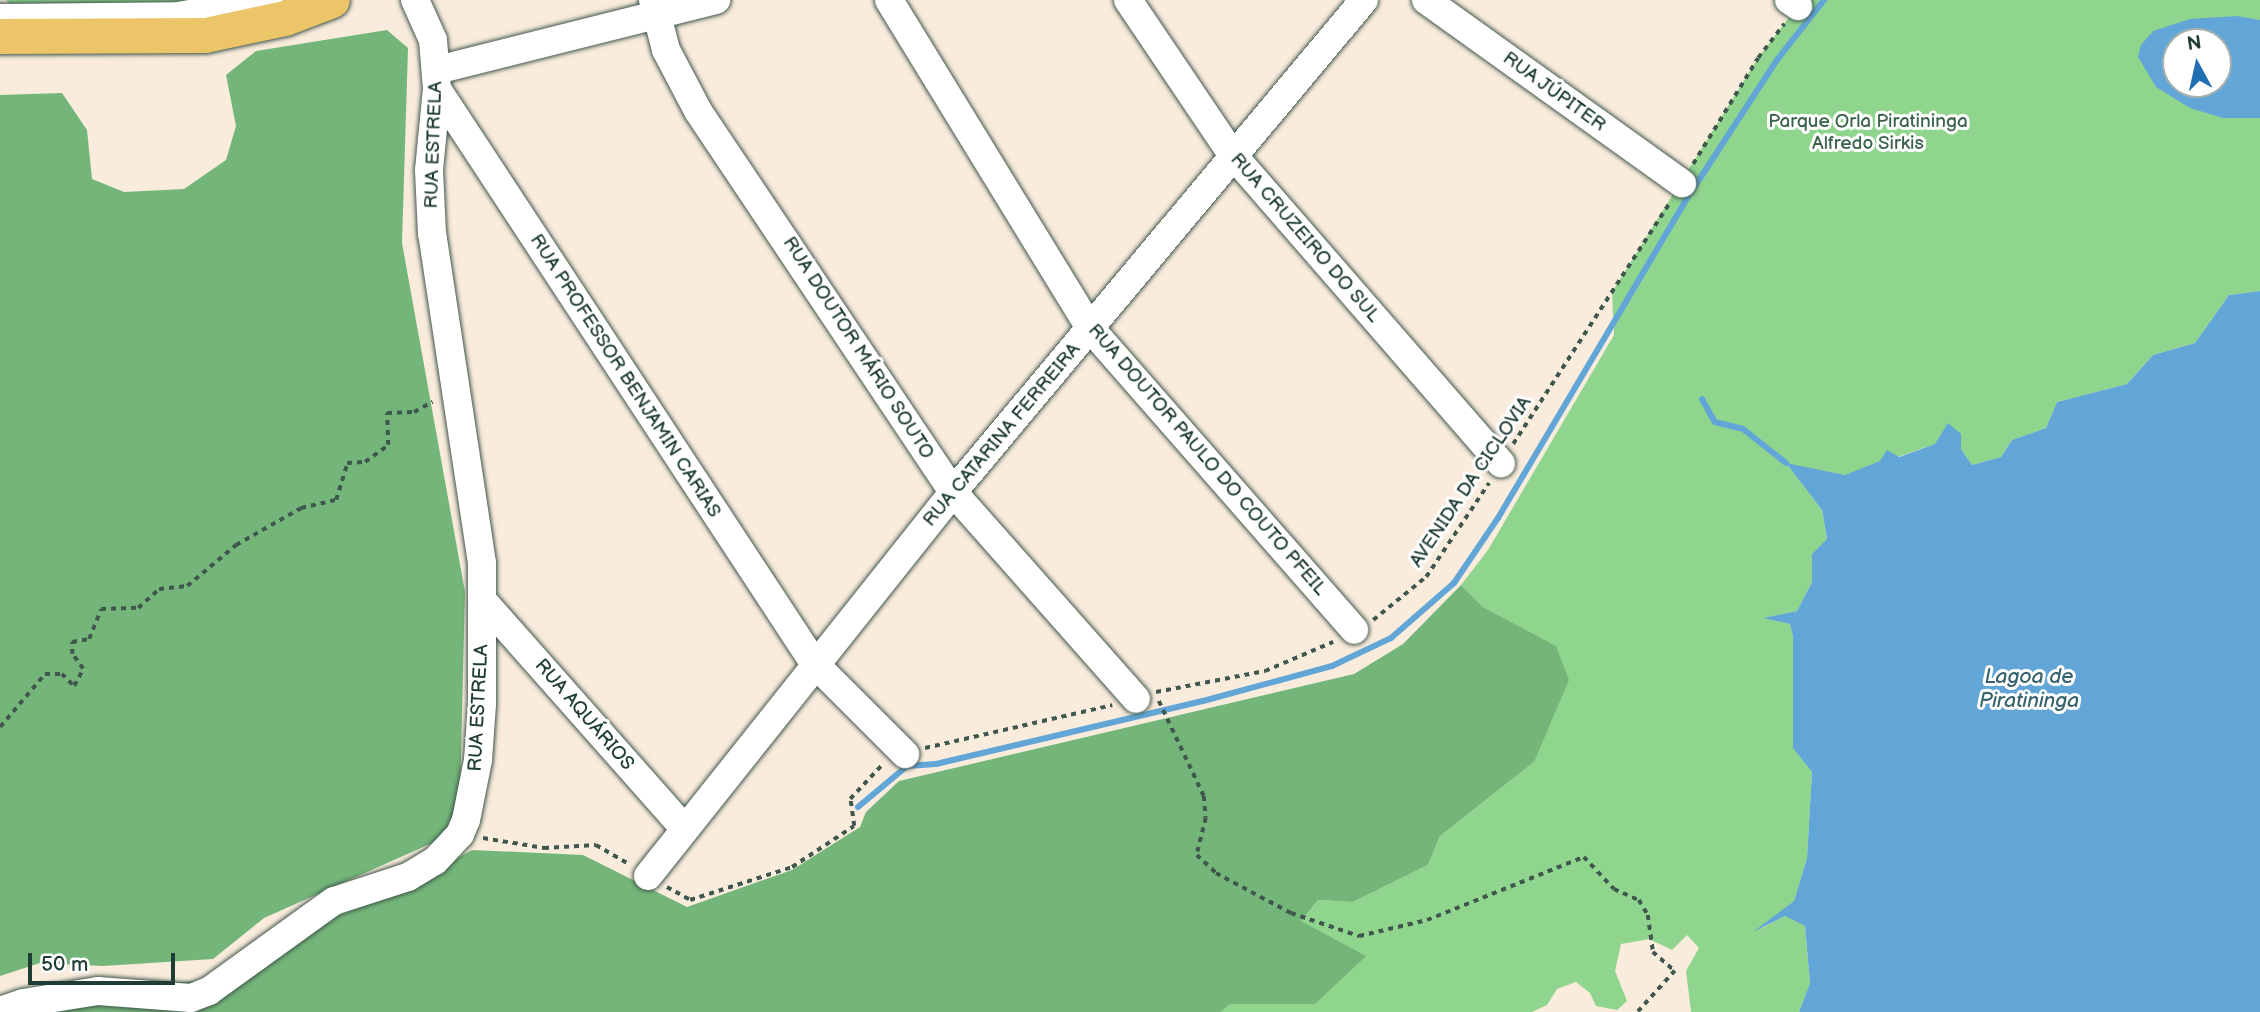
<!DOCTYPE html>
<meta charset="utf-8">
<style>
body{margin:0}
#map{position:relative;width:2260px;height:1012px;overflow:hidden;background:#f9ecdc;font-family:"Balsamiq Sans",sans-serif}
div>[style]{position:absolute}
[style*='--x']{left:calc(var(--x)*1px);top:calc(var(--y)*1px);width:calc(var(--w)*1px);rotate:calc(var(--a)*1deg)}
.green>*{inset:0;background:#90d58e}
.forest>*{inset:0;background:#74b679}
.water>*{inset:0;background:#62a6d7}
.stream>*{height:6px;margin:-3px;padding:0 3px;transform-origin:3px;border-radius:3px;background:#62a6d7}
.path>*{height:3.5px;margin-top:-1.75px;transform-origin:0;background:repeating-linear-gradient(90deg,#40574d 0 5px,transparent 0 10px)}
.roads{filter:drop-shadow(0 0 2px #40574d) drop-shadow(0 0 2px #40574d)}
.minor>*{height:28px;margin:-14px;padding:0 14px;transform-origin:14px;border-radius:14px;background:#fff}
.major>*{height:35px;margin:-17.5px;padding:0 17.5px;transform-origin:17.5px;border-radius:17.5px;background:#edc569}
span{translate:-50% -50%;white-space:nowrap;text-align:center;line-height:1.15;-webkit-text-stroke:6px #fff;paint-order:stroke}
.street-label{font-size:19px;color:#1f3d34}
.park-label{font-size:19px;color:#3b634a}
.water-label{font-size:21px;color:#36626d;font-style:italic}
.north{position:absolute;left:2162px;top:28px;width:70px;height:70px;box-sizing:border-box;background:#fff;border:2px solid #a5b1ae;border-radius:50%;rotate:352deg;font-size:19px;font-weight:700;line-height:28px;text-align:center;color:#1f3d34}
.north::after{content:'';display:block;margin:auto;width:24px;height:32px;background:#1f6fb2;clip-path:polygon(50% 0,100% 100%,50% 72%,0 100%)}
.scale{position:absolute;left:28px;top:953px;width:147px;height:32px;box-sizing:border-box;border:4px solid #1f3d34;border-top:0;padding-left:9px;font-size:21px;line-height:24px;white-space:nowrap;color:#1f3d34;-webkit-text-stroke:5px #fff;paint-order:stroke}
</style>
<div id="map">
<div class="green">
<i style="clip-path:polygon(6px 0,231px 0,16px 9px)"></i>
<i style="clip-path:polygon(evenodd,1802px 0,2260px 0,2260px 291px,2229px 295px,2195px 343px,2153px 355px,2127px 384px,2057px 402px,2046px 428px,2012px 440px,2001px 457px,1972px 465px,1961px 449px,1935px 444px,1845px 475px,1787px 464px,1822px 510px,1827px 540px,1812px 554px,1812px 582px,1797px 611px,1765px 618px,1790px 624px,1793px 637px,1793px 747px,1812px 772px,1807px 858px,1794px 901px,1758px 930px,1785px 916px,1805px 926px,1810px 983px,1799px 1012px,1691px 1012px,1686px 971px,1699px 948px,1687px 935px,1672px 950px,1649px 939px,1621px 944px,1615px 971px,1627px 1001px,1617px 1010px,1596px 1006px,1590px 993px,1576px 982px,1557px 989px,1547px 1005px,1532px 1012px,1221px 1012px,1230px 1004px,1315px 1003px,1301px 921px,1318px 900px,1353px 902px,1428px 865px,1440px 836px,1534px 762px,1556px 647px,1483px 607px,1461px 585px,1488px 550px,1614px 335px,1612px 292px,1758px 58px,1802px 0,2176px 42px,2218px 42px,2218px 84px,2176px 84px,2176px 42px)"></i>
</div>
<div class="forest">
<i style="clip-path:polygon(387px 30px,408px 48px,402px 243px,465px 592px,460px 795px,450px 828px,432px 843px,264px 918px,213px 959px,103px 966px,40px 963px,0 976px,0 95px,62px 93px,87px 130px,92px 179px,124px 192px,184px 189px,226px 160px,236px 126px,226px 75px,256px 51px)"></i>
<i style="clip-path:polygon(1461px 585px,1483px 607px,1556px 646px,1569px 680px,1534px 762px,1440px 836px,1428px 865px,1353px 902px,1318px 900px,1301px 921px,1366px 956px,1315px 1004px,1230px 1004px,1221px 1012px,0 1012px,152px 984px,224px 979px,270px 944px,404px 888px,472px 850px,583px 855px,687px 907px,792px 870px,860px 827px,866px 812px,899px 781px,1354px 674px,1403px 644px)"></i>
</div>
<div class="water">
<i style="clip-path:polygon(evenodd,2237px 16px,2260px 20px,2260px 118px,2223px 118px,2190px 108px,2156px 87px,2138px 57px,2141px 45px,2153px 31px,2190px 19px,2237px 16px,2218px 42px,2218px 84px,2176px 84px,2176px 42px,2218px 42px)"></i>
<i style="clip-path:polygon(2260px 291px,2260px 1012px,1799px 1012px,1810px 983px,1805px 926px,1785px 916px,1753px 932px,1794px 901px,1807px 858px,1812px 772px,1793px 748px,1793px 637px,1790px 624px,1763px 618px,1797px 611px,1812px 582px,1812px 554px,1827px 539px,1822px 510px,1786px 463px,1845px 475px,1880px 461px,1887px 450px,1899px 457px,1935px 444px,1948px 423px,1961px 434px,1961px 449px,1972px 465px,2001px 457px,2012px 440px,2046px 428px,2057px 402px,2127px 384px,2153px 355px,2195px 343px,2229px 295px)"></i>
</div>
<div class="stream">
<i style="--x:1702;--y:399;--w:26;--a:61"></i>
<i style="--x:1715;--y:422;--w:29;--a:14"></i>
<i style="--x:1743;--y:429;--w:55;--a:38.3"></i>
<i style="--x:858;--y:807;--w:64;--a:-39.9"></i>
<i style="--x:907;--y:766;--w:29;--a:-4"></i>
<i style="--x:936;--y:764;--w:274;--a:-13.3"></i>
<i style="--x:1203;--y:701;--w:134;--a:-15.2"></i>
<i style="--x:1332;--y:666;--w:65;--a:-25.4"></i>
<i style="--x:1391;--y:638;--w:84;--a:-41.1"></i>
<i style="--x:1454;--y:583;--w:78;--a:-55.9"></i>
<i style="--x:1498;--y:518;--w:366;--a:-59.4"></i>
<i style="--x:1684;--y:203;--w:171;--a:-57"></i>
<i style="--x:1777;--y:60;--w:76;--a:-51.9"></i>
</div>
<div class="path">
<i style="--x:1693;--y:164;--w:124;--a:-58.5"></i>
<i style="--x:1758;--y:58;--w:43;--a:-52.6"></i>
<i style="--x:1513;--y:444;--w:290;--a:-57"></i>
<i style="--x:1373;--y:620;--w:68;--a:-39.1"></i>
<i style="--x:1426;--y:577;--w:113;--a:-56.2"></i>
<i style="--x:1156;--y:692;--w:111;--a:-10.9"></i>
<i style="--x:1265;--y:671;--w:74;--a:-23.1"></i>
<i style="--x:1159;--y:701;--w:105;--a:64.7"></i>
<i style="--x:1204;--y:796;--w:22;--a:85"></i>
<i style="--x:1206;--y:818;--w:38;--a:104"></i>
<i style="--x:1197;--y:855;--w:26;--a:43"></i>
<i style="--x:1216;--y:873;--w:85;--a:28.1"></i>
<i style="--x:1291;--y:913;--w:72;--a:18.7"></i>
<i style="--x:1359;--y:936;--w:70;--a:-13.2"></i>
<i style="--x:1427;--y:920;--w:169;--a:-21.9"></i>
<i style="--x:1584;--y:857;--w:44;--a:46.8"></i>
<i style="--x:1614;--y:889;--w:27;--a:24"></i>
<i style="--x:1639;--y:900;--w:17;--a:59"></i>
<i style="--x:1648;--y:915;--w:37;--a:82"></i>
<i style="--x:1653;--y:952;--w:29;--a:41"></i>
<i style="--x:1675;--y:971;--w:55;--a:132.1"></i>
<i style="--x:0;--y:727;--w:70;--a:-49.7"></i>
<i style="--x:45;--y:674;--w:17;--a:0"></i>
<i style="--x:62;--y:674;--w:17;--a:45"></i>
<i style="--x:74;--y:686;--w:19;--a:-62"></i>
<i style="--x:83;--y:669;--w:19;--a:-126"></i>
<i style="--x:72;--y:654;--w:12;--a:-90"></i>
<i style="--x:72;--y:642;--w:17;--a:-10"></i>
<i style="--x:89;--y:639;--w:32;--a:-68"></i>
<i style="--x:101;--y:609;--w:37;--a:-2"></i>
<i style="--x:138;--y:608;--w:28;--a:-42"></i>
<i style="--x:159;--y:589;--w:28;--a:-6"></i>
<i style="--x:187;--y:586;--w:64;--a:-39.9"></i>
<i style="--x:236;--y:545;--w:75;--a:-29.6"></i>
<i style="--x:301;--y:508;--w:36;--a:-13"></i>
<i style="--x:336;--y:500;--w:39;--a:-73"></i>
<i style="--x:347;--y:463;--w:18;--a:-3"></i>
<i style="--x:365;--y:462;--w:29;--a:-36"></i>
<i style="--x:388;--y:445;--w:32;--a:-92"></i>
<i style="--x:387;--y:413;--w:27;--a:-2"></i>
<i style="--x:414;--y:412;--w:21;--a:-29"></i>
<i style="--x:925;--y:748;--w:192;--a:-12.9"></i>
<i style="--x:483;--y:838;--w:62;--a:9.3"></i>
<i style="--x:544;--y:848;--w:52;--a:-3.3"></i>
<i style="--x:596;--y:845;--w:39;--a:30"></i>
<i style="--x:667;--y:887;--w:26;--a:29"></i>
<i style="--x:690;--y:900;--w:107;--a:-17.9"></i>
<i style="--x:792;--y:867;--w:74;--a:-33.5"></i>
<i style="--x:854;--y:826;--w:27;--a:-98"></i>
<i style="--x:850;--y:799;--w:48;--a:-46.7"></i>
</div>
<div class="roads">
<div class="minor">
<i style="--x:653;--y:0;--w:52;--a:75.4"></i>
<i style="--x:666;--y:50;--w:69;--a:62.3"></i>
<i style="--x:698;--y:111;--w:458;--a:56.2"></i>
<i style="--x:953;--y:492;--w:276;--a:48.5"></i>
<i style="--x:889;--y:0;--w:385;--a:58.5"></i>
<i style="--x:1090;--y:328;--w:401;--a:48.8"></i>
<i style="--x:1128;--y:0;--w:186;--a:56"></i>
<i style="--x:1232;--y:154;--w:410;--a:49"></i>
<i style="--x:1426;--y:0;--w:315;--a:35.6"></i>
<i style="--x:1789;--y:0;--w:11;--a:34"></i>
<i style="--x:0;--y:18;--w:178;--a:-0.6"></i>
<i style="--x:178;--y:16;--w:93;--a:-9.9"></i>
<i style="--x:437;--y:70;--w:288;--a:-14.1"></i>
<i style="--x:437;--y:89;--w:687;--a:56.7"></i>
<i style="--x:814;--y:663;--w:129;--a:45"></i>
<i style="--x:484;--y:602;--w:302;--a:48.5"></i>
<i style="--x:648;--y:876;--w:490;--a:-51.5"></i>
<i style="--x:953;--y:492;--w:641;--a:-50.13"></i>
<i style="--x:0;--y:1011;--w:24;--a:-19"></i>
<i style="--x:23;--y:1003;--w:76;--a:-9.1"></i>
<i style="--x:98;--y:991;--w:93;--a:4.3"></i>
<i style="--x:191;--y:998;--w:19;--a:-21"></i>
<i style="--x:209;--y:991;--w:154;--a:-35.8"></i>
<i style="--x:334;--y:901;--w:78;--a:-18"></i>
<i style="--x:408;--y:877;--w:31;--a:-31"></i>
<i style="--x:435;--y:861;--w:37;--a:-47"></i>
<i style="--x:460;--y:834;--w:15;--a:-67"></i>
<i style="--x:466;--y:820;--w:61;--a:-78.7"></i>
<i style="--x:478;--y:760;--w:56;--a:-85.9"></i>
<i style="--x:482;--y:704;--w:141;--a:-90"></i>
<i style="--x:482;--y:563;--w:333;--a:-98.6"></i>
<i style="--x:432;--y:234;--w:64;--a:-92.7"></i>
<i style="--x:429;--y:170;--w:81;--a:-84.4"></i>
<i style="--x:437;--y:89;--w:49;--a:-94.7"></i>
<i style="--x:433;--y:40;--w:44;--a:-114.2"></i>
</div>
<div class="major">
<i style="--x:0;--y:36;--w:205;--a:-0.3"></i>
<i style="--x:205;--y:35;--w:82;--a:-12"></i>
<i style="--x:285;--y:18;--w:50;--a:-21"></i>
</div>
</div>
<div class="street-label">
<span style="left:1554px;top:92px;rotate:36deg">RUA JÚPITER</span>
<span style="left:434px;top:145px;rotate:-88deg">RUA ESTRELA</span>
<span style="left:1305px;top:238px;rotate:49deg">RUA CRUZEIRO DO SUL</span>
<span style="left:858px;top:348px;rotate:57deg">RUA DOUTOR MÁRIO SOUTO</span>
<span style="left:625px;top:376px;rotate:57deg">RUA PROFESSOR BENJAMIN CARIAS</span>
<span style="left:1002px;top:435px;rotate:-50deg">RUA CATARINA FERREIRA</span>
<span style="left:1207px;top:460px;rotate:49deg">RUA DOUTOR PAULO DO COUTO PFEIL</span>
<span style="left:1471px;top:482px;rotate:-56deg">AVENIDA DA CICLOVIA</span>
<span style="left:479px;top:708px;rotate:-87deg">RUA ESTRELA</span>
<span style="left:584px;top:715px;rotate:49deg">RUA AQUÁRIOS</span>
</div>
<div class="park-label">
<span style="left:1868px;top:133px">Parque Orla Piratininga<br>Alfredo Sirkis</span>
</div>
<div class="water-label">
<span style="left:2029px;top:689px">Lagoa de<br>Piratininga</span>
</div>
<div class="north">N</div>
<div class="scale">50 m</div>
</div>
